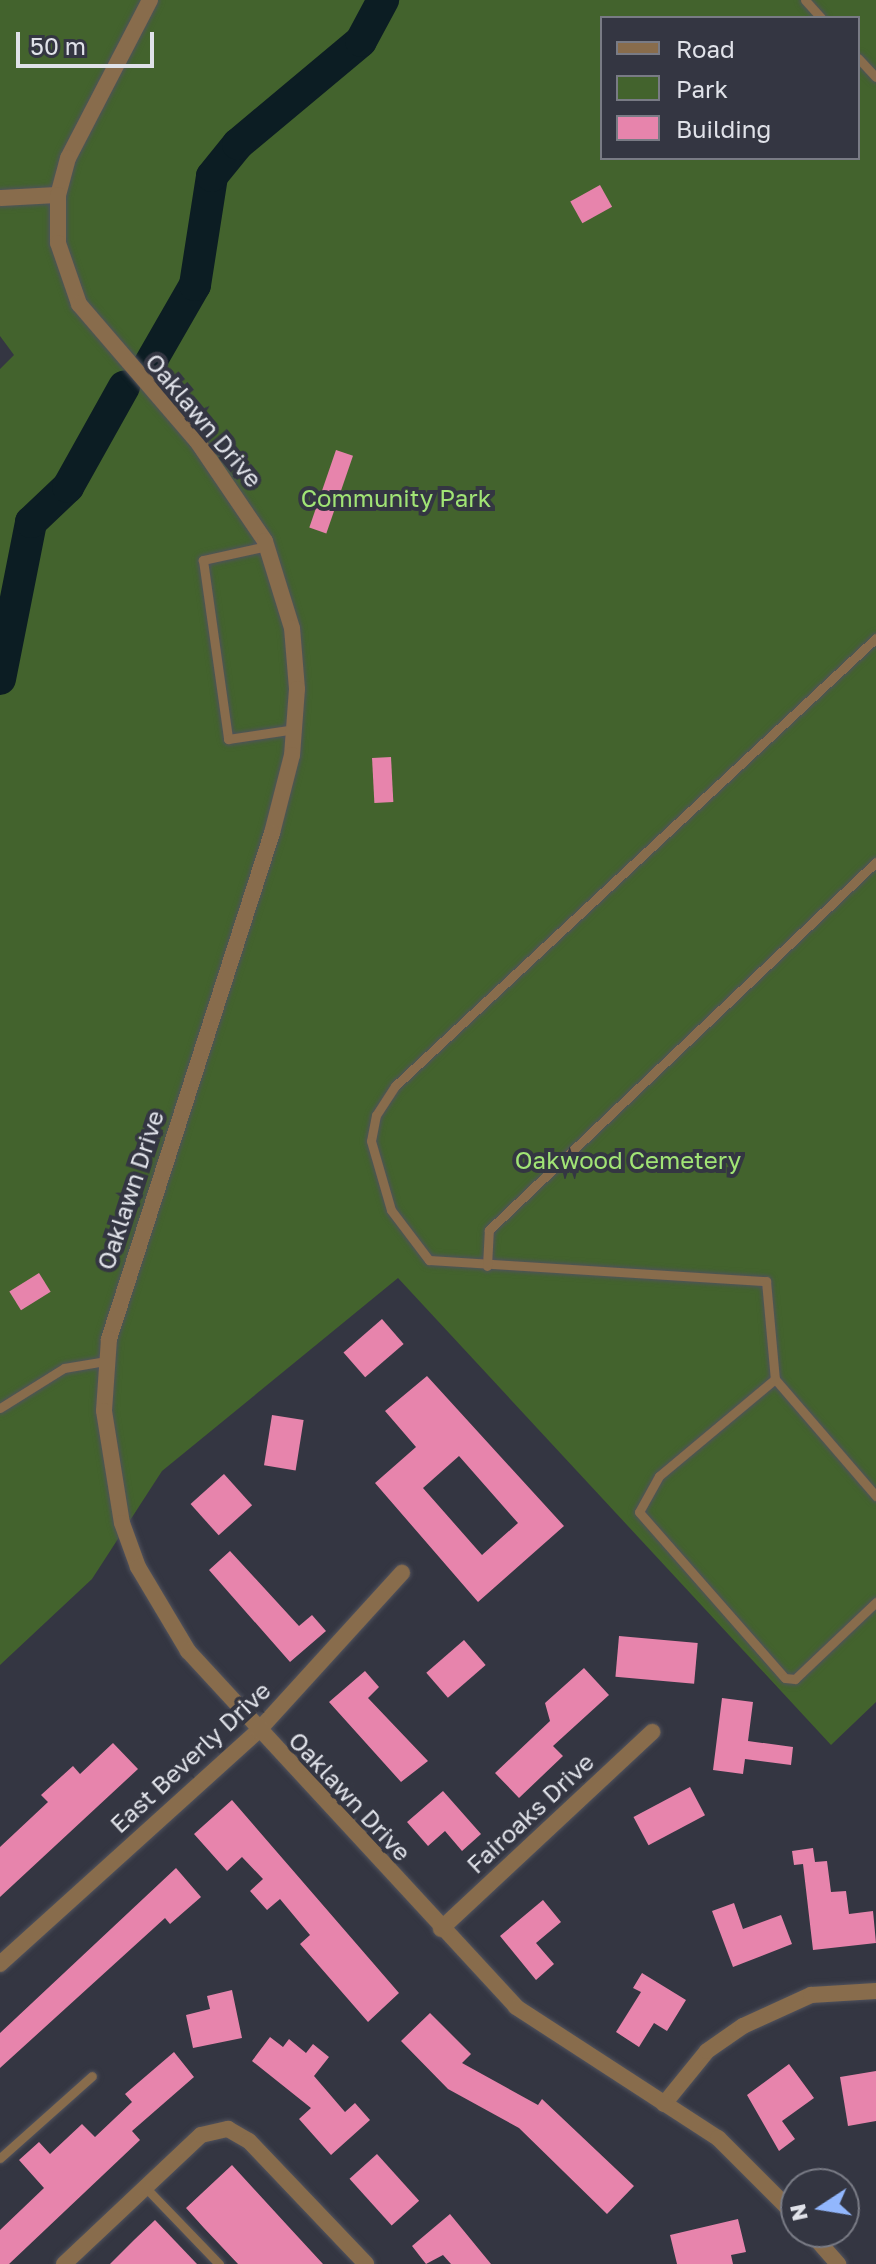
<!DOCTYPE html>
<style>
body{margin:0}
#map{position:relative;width:876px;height:2264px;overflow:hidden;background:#343642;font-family:"Golos Text",sans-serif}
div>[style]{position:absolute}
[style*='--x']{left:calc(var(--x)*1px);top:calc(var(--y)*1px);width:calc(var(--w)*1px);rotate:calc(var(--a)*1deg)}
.green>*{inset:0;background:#43632d}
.river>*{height:32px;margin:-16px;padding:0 16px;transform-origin:16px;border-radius:16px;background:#0c1d23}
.building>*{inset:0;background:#e784ac;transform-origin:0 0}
.roads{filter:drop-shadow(0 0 2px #50525d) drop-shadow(0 0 2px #50525d)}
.service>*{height:9px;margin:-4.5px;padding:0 4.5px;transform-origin:4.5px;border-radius:4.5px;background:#886c4c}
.minor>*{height:16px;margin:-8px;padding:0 8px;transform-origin:8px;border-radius:8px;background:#886c4c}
.tertiary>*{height:16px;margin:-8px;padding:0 8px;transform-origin:8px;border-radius:8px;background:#886c4c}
span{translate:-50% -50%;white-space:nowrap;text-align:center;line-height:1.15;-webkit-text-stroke:8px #343642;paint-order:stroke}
.street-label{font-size:24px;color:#e0e2e9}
.park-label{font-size:24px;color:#a1e475}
.legend{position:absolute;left:600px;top:16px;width:260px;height:144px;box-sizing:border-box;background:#343642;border:2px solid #797b85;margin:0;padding:10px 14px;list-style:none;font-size:24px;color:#e0e2e9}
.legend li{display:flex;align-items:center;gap:16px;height:40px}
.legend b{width:40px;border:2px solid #797b85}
.north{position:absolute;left:780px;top:2168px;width:80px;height:80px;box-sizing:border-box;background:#343642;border:2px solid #797b85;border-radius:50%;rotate:258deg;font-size:22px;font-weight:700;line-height:32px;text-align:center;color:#e0e2e9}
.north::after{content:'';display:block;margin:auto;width:28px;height:36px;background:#92b7fd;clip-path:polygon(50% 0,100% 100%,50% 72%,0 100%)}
.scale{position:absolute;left:16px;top:32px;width:138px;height:36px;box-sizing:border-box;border:4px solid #e0e2e9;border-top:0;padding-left:10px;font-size:24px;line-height:28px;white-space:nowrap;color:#e0e2e9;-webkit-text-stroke:6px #343642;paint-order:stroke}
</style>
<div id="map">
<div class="green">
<i style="clip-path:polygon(evenodd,0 0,876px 0,876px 1702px,831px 1745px,398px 1278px,162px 1471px,92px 1579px,0 1665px,0 369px,14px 355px,0 336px,0 0,602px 18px,858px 18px,858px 158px,602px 158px,602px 18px)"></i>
</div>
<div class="river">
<i style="--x:149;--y:365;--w:92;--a:-60.1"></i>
<i style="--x:195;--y:285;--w:110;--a:-81.1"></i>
<i style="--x:212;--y:176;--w:41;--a:-50.9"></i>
<i style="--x:238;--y:144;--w:160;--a:-39.9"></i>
<i style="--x:361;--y:41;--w:47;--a:-61.8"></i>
<i style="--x:0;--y:679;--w:160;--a:-78.8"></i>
<i style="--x:31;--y:522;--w:51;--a:-43.4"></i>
<i style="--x:68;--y:487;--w:115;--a:-60.8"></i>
</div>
<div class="building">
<i style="left:600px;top:185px;width:25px;height:34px;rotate:61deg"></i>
<i style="left:336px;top:450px;width:18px;height:82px;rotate:19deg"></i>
<i style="left:391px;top:757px;width:45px;height:19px;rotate:87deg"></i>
<i style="left:39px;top:1273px;width:22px;height:35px;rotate:58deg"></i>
<i style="left:382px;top:1319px;width:33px;height:51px;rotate:49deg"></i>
<i style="clip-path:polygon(evenodd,427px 1376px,564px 1526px,478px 1602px,375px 1483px,416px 1447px,385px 1411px,427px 1376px,459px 1456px,518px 1523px,482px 1555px,423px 1488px,459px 1456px)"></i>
<i style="left:272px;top:1415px;width:32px;height:51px;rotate:9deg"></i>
<i style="left:224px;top:1474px;width:42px;height:45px;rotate:48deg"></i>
<i style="clip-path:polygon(230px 1551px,299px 1626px,312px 1615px,326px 1631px,290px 1662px,209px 1570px)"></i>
<i style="left:619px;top:1636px;width:79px;height:41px;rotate:5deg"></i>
<i style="left:464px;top:1640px;width:33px;height:50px;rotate:49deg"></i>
<i style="clip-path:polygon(584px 1668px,609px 1695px,553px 1746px,563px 1756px,519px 1798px,495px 1773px,550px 1721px,545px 1703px)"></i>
<i style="clip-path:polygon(365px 1671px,379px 1687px,368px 1698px,428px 1761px,401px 1782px,329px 1702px)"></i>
<i style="clip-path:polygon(722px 1698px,753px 1702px,748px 1741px,793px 1747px,791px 1765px,745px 1759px,743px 1774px,713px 1770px)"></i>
<i style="clip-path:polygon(113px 1743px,138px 1769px,0 1897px,0 1847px,48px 1802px,41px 1795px,73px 1766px,80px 1774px)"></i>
<i style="left:690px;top:1787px;width:32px;height:64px;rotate:62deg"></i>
<i style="clip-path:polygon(443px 1791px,481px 1834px,462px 1851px,445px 1831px,428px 1846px,407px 1822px)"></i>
<i style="clip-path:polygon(232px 1800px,399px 1993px,368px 2022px,300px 1944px,310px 1935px,280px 1899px,267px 1910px,250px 1891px,263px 1879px,242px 1857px,227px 1871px,194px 1834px)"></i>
<i style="clip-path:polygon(813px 1848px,815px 1862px,827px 1861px,831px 1892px,846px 1891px,849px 1914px,873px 1911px,876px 1943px,813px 1950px,803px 1864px,794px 1865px,792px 1851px)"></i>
<i style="clip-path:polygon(176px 1868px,201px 1897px,170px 1924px,165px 1918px,0 2068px,0 2033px)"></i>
<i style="clip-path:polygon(543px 1900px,561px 1922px,536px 1943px,554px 1964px,536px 1980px,500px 1936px)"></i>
<i style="clip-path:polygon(734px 1903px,743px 1929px,781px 1915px,792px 1944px,733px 1967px,712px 1911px)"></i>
<i style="clip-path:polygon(642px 1973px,686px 2000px,667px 2031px,654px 2023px,639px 2047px,616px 2032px,641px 1992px,633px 1988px)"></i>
<i style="clip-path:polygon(232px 1990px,242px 2038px,193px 2048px,186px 2015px,210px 2009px,207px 1996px)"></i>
<i style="clip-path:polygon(430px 2013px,471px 2054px,462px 2063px,538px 2105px,542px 2099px,634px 2186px,607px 2214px,519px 2128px,448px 2089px,401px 2041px)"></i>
<i style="clip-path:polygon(270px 2037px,283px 2047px,289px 2039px,306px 2053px,313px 2044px,329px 2057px,314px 2076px,345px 2112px,355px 2103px,370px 2120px,331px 2155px,299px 2119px,311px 2108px,252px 2061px)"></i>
<i style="clip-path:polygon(174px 2052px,194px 2077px,132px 2131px,140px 2140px,9px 2264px,0 2264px,0 2230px,44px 2188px,19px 2160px,39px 2142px,50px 2154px,82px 2124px,95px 2137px,132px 2102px,125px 2094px)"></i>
<i style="clip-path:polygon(789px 2064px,814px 2098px,782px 2121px,795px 2139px,779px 2151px,747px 2095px)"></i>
<i style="clip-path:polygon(876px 2071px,876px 2121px,848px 2126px,840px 2077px)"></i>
<i style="left:377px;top:2154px;width:63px;height:37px;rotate:48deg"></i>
<i style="clip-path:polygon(232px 2165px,287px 2225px,323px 2264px,238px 2264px,204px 2228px,186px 2208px)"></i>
<i style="clip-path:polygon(450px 2214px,491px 2264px,451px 2264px,443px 2255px,426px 2264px,412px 2246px)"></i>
<i style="clip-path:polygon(738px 2219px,746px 2252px,731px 2255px,733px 2264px,677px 2264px,670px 2235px)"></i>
<i style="clip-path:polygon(155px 2220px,197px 2264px,110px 2264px,134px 2240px)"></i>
</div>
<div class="roads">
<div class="service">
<i style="--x:805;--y:0;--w:24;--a:48"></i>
<i style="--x:858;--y:58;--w:26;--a:47"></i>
<i style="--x:267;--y:546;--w:66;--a:167.7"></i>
<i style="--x:203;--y:560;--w:181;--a:82"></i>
<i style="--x:228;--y:739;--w:68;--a:-8.5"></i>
<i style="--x:876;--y:638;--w:657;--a:137.03"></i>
<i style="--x:395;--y:1086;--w:35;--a:123"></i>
<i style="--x:376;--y:1115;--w:26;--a:101"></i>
<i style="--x:371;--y:1141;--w:72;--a:73.8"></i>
<i style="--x:391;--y:1210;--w:63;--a:52.8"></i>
<i style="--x:429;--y:1260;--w:338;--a:3.6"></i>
<i style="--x:766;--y:1281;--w:98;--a:84.8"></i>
<i style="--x:775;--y:1379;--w:151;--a:140.1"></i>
<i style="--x:659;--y:1476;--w:41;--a:119.1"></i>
<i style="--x:639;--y:1512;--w:221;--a:48.7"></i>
<i style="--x:785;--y:1678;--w:10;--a:6"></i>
<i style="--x:795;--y:1679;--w:112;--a:-43.5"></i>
<i style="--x:487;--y:1266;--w:36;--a:-87"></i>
<i style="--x:489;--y:1230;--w:534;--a:-43.56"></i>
<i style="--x:775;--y:1379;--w:155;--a:49.2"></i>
<i style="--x:0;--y:1408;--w:75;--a:-32"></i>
<i style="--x:64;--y:1368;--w:43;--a:-9.5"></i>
<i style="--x:0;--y:2158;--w:123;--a:-41.7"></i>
<i style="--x:145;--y:2187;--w:107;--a:46.1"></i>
</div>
<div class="minor">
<i style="--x:0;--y:198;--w:58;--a:-3"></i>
<i style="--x:441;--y:1929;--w:289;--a:-43"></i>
<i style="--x:0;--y:1964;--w:348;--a:-42.1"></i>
<i style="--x:258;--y:1731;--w:214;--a:-47.7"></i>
<i style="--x:664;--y:2104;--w:68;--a:-50.9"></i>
<i style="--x:707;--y:2051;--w:44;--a:-34.8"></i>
<i style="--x:743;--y:2026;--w:75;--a:-24.5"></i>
<i style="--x:811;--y:1995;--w:65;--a:-3.5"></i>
<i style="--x:64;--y:2264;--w:188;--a:-43.3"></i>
<i style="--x:201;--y:2135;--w:28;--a:-13"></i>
<i style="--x:228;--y:2129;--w:24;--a:30"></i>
<i style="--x:249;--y:2141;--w:170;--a:46.4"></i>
</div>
<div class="tertiary">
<i style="--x:150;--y:0;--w:178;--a:117.4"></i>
<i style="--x:68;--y:158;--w:38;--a:105"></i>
<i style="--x:58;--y:195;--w:48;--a:90"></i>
<i style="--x:58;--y:243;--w:65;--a:71"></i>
<i style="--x:79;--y:304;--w:181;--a:49.3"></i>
<i style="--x:197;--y:441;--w:121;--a:55.8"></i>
<i style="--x:265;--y:541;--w:91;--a:72.8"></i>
<i style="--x:292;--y:628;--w:61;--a:85.3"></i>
<i style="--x:297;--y:689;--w:66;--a:94.3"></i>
<i style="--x:292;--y:755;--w:81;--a:104.4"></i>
<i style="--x:272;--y:833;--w:532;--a:107.86"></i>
<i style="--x:109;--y:1339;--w:72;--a:94"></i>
<i style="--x:104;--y:1411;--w:113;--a:80.9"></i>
<i style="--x:122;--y:1523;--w:47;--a:70"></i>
<i style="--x:138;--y:1567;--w:98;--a:59.2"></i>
<i style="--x:188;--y:1651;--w:484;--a:47.3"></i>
<i style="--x:516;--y:2007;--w:241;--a:33"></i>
<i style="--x:718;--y:2138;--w:110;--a:45"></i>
<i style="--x:810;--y:2232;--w:43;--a:48.8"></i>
</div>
</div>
<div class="street-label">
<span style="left:204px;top:420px;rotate:50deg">Oaklawn Drive</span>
<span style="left:130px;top:1190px;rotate:-72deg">Oaklawn Drive</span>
<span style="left:190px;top:1757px;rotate:-43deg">East Beverly Drive</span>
<span style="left:350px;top:1796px;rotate:47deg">Oaklawn Drive</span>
<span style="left:530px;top:1813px;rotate:-43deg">Fairoaks Drive</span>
</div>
<div class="park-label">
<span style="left:396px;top:498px">Community Park</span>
<span style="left:628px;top:1160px">Oakwood Cemetery</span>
</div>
<ul class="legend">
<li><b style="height:10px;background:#886c4c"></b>Road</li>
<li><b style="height:22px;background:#43632d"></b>Park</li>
<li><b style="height:22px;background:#e784ac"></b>Building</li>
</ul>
<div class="north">N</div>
<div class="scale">50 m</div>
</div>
